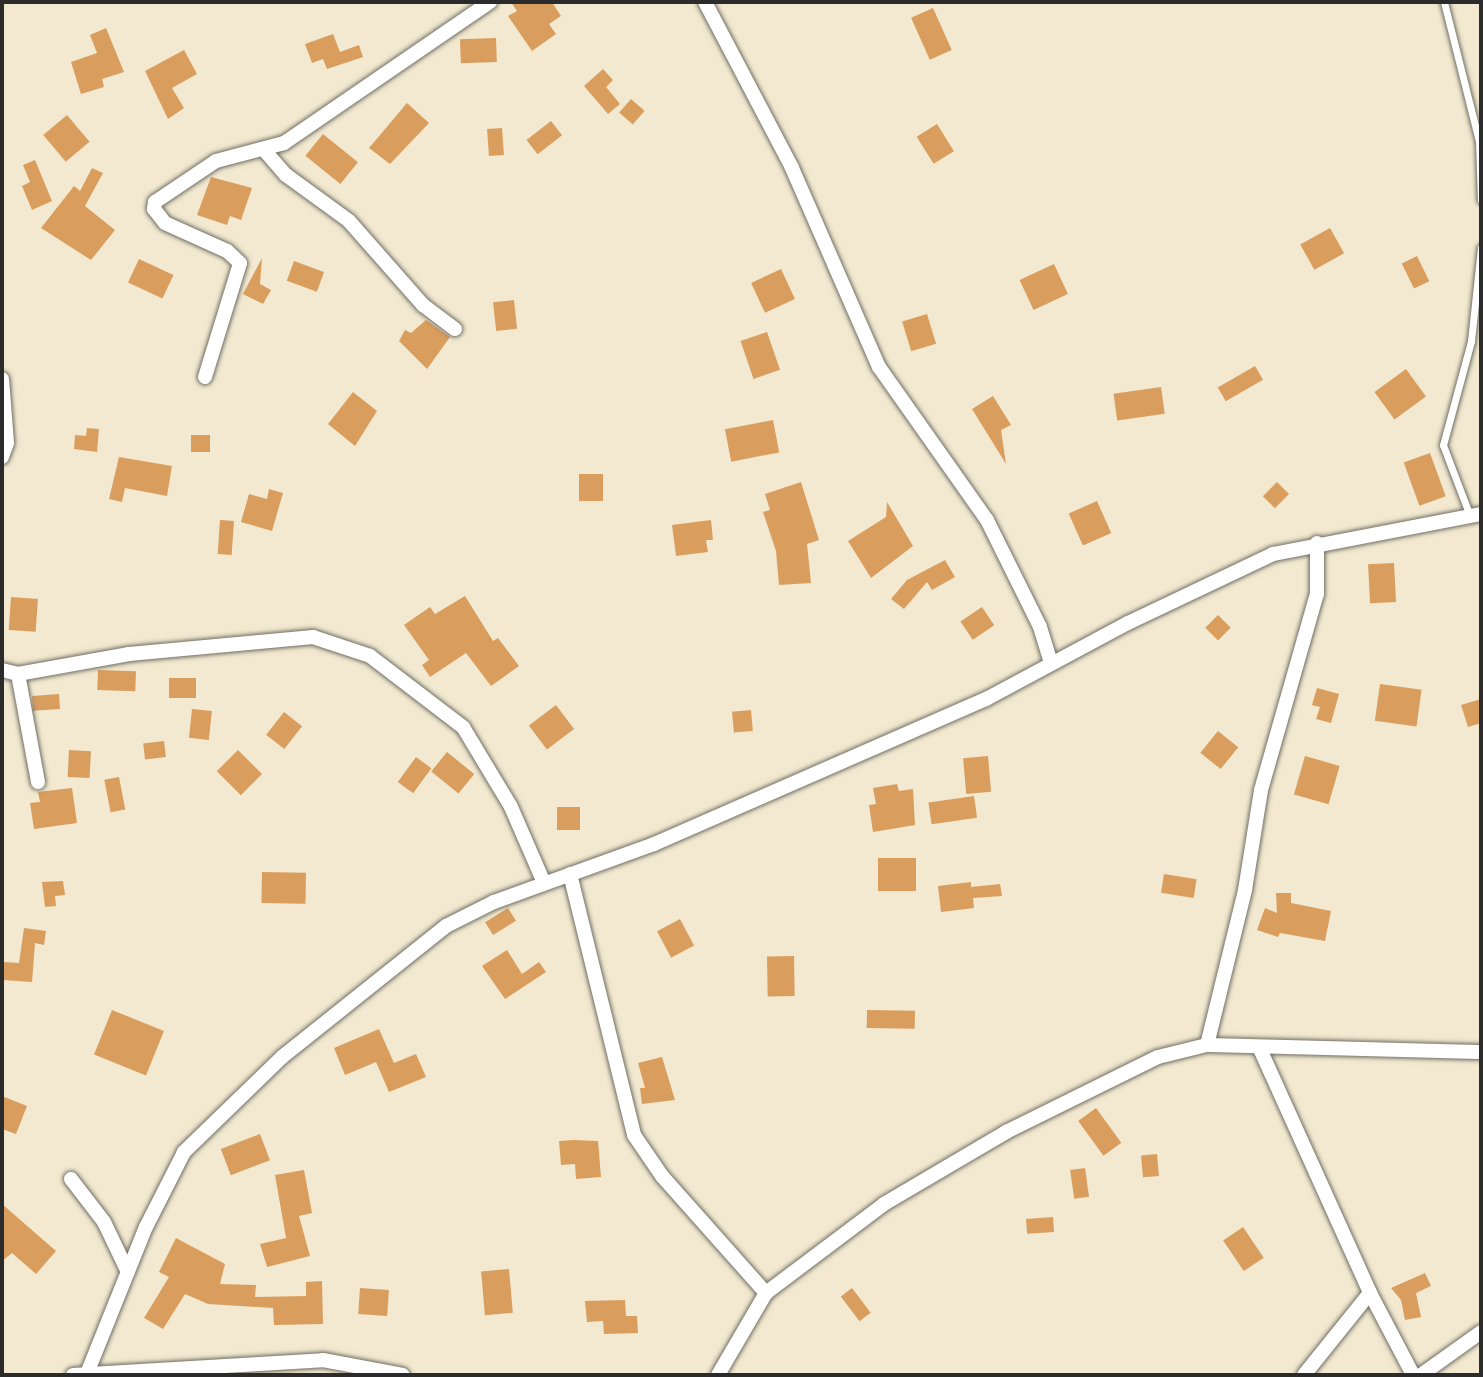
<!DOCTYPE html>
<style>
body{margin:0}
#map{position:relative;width:1483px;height:1377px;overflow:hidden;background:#f2e9d0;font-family:Mali,sans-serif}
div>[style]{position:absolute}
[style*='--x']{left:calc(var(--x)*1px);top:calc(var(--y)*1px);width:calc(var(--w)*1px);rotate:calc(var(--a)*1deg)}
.building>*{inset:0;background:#d99e5e;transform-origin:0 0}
.roads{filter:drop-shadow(0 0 2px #716e65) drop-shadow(0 0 2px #716e65)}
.lane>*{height:7px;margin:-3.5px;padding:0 3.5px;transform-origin:3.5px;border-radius:3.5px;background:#fff}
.street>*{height:14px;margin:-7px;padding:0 7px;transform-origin:7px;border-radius:7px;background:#fff}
span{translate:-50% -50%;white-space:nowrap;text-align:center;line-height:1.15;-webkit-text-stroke:8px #fbf7ec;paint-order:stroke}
.frame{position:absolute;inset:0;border:4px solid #2b2b2b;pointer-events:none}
</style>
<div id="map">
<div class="building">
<i style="clip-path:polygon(511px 2px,552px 2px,561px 16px,549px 24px,556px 34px,532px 51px,508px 16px,517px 11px)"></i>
<i style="left:933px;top:8px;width:46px;height:24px;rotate:66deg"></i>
<i style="clip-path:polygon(106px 28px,124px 72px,102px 79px,104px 87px,81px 94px,71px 62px,97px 53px,90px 35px)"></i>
<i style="clip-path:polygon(333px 34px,340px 52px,359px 45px,363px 57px,327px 69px,323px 59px,312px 63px,305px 44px)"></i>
<i style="left:496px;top:38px;width:24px;height:36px;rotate:88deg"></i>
<i style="clip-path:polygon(184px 50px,197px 74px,172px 88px,184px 108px,168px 119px,145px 71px)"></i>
<i style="clip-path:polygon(603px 69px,613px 80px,606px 87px,620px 104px,608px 114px,584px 86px)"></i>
<i style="left:631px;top:99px;width:18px;height:18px;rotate:41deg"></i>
<i style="clip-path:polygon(407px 103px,429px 123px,390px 164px,369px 148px)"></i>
<i style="left:67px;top:115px;width:35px;height:31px;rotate:50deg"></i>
<i style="left:551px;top:121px;width:18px;height:31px;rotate:52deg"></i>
<i style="left:937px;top:124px;width:32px;height:24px;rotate:58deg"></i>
<i style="left:502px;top:128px;width:27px;height:15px;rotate:86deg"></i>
<i style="left:323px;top:134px;width:45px;height:28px;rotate:39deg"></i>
<i style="clip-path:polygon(35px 160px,52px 201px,32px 210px,22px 186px,30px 182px,23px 165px)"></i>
<i style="clip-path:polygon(92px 168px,103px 173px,85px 206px,115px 230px,91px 260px,41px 228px,74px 186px,80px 191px)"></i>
<i style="clip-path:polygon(211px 177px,252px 188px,241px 220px,230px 216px,227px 225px,197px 215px)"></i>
<i style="left:1330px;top:228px;width:29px;height:34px;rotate:61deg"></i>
<i style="left:1417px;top:256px;width:28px;height:17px;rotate:64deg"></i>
<i style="clip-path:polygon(262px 258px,260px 284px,271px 290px,263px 304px,243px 294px)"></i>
<i style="left:139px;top:259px;width:38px;height:26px;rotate:25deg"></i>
<i style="left:294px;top:261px;width:32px;height:21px;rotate:20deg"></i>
<i style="left:1054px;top:264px;width:33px;height:38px;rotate:65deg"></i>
<i style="left:781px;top:269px;width:33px;height:33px;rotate:65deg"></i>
<i style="left:514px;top:300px;width:29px;height:21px;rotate:84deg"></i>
<i style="left:927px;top:314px;width:31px;height:26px;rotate:73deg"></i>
<i style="clip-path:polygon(426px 320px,450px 337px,427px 369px,399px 341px,405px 330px,411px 333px)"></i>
<i style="left:767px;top:332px;width:40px;height:28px;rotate:71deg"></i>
<i style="left:1255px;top:366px;width:16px;height:43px;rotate:60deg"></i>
<i style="left:1406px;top:369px;width:34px;height:39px;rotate:54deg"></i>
<i style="left:1161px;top:387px;width:27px;height:48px;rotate:82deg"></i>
<i style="clip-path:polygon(353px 392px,377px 411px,355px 446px,328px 424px)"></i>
<i style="clip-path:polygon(993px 396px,1011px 425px,1001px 430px,1006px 464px,972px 409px)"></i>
<i style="left:773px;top:420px;width:33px;height:49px;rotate:79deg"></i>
<i style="clip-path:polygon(87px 428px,99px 429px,97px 452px,74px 449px,75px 435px,86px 436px)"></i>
<i style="left:210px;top:435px;width:17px;height:19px;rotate:90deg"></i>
<i style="left:1430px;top:453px;width:46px;height:28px;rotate:70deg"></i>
<i style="clip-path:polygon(119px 457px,172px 466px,167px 496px,125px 488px,122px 502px,109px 499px)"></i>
<i style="left:603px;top:474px;width:27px;height:24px;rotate:90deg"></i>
<i style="clip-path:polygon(801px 482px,819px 540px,807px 544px,811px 583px,779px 585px,776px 551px,763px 512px,770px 510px,765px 494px)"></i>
<i style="left:1277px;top:482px;width:17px;height:20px;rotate:45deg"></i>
<i style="clip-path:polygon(269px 489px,283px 493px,272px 531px,241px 522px,249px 494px,267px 499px)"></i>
<i style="left:1097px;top:501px;width:35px;height:31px;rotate:66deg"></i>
<i style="clip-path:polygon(887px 502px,913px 546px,871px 578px,848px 541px,886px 517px)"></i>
<i style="left:220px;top:520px;width:14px;height:34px;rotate:4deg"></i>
<i style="clip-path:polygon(711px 520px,713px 540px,706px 540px,708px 552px,676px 556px,672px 525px)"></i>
<i style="clip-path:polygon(945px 560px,955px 577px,932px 590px,927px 582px,904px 609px,891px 599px,907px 580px)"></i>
<i style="left:1394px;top:563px;width:39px;height:26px;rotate:87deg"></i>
<i style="clip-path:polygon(465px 596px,493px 641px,498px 638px,519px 666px,491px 686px,466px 653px,430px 677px,422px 665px,429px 660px,404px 625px,430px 607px,435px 614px)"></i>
<i style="left:11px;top:597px;width:27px;height:33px;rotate:4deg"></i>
<i style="left:982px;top:607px;width:22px;height:26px;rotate:56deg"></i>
<i style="left:1218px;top:615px;width:18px;height:18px;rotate:45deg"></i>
<i style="left:98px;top:670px;width:38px;height:20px;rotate:2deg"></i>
<i style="left:169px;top:678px;width:27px;height:20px"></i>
<i style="left:1380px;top:684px;width:42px;height:37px;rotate:8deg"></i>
<i style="clip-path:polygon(1317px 688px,1339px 694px,1331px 723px,1316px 719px,1320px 707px,1312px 705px)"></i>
<i style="left:59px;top:694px;width:15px;height:27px;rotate:86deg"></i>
<i style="clip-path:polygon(1481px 699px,1481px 723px,1468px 727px,1461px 705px)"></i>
<i style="left:556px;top:705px;width:30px;height:34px;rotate:53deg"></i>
<i style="left:192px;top:709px;width:20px;height:29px;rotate:6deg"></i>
<i style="left:751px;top:710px;width:21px;height:19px;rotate:85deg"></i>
<i style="left:284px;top:712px;width:23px;height:29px;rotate:38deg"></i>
<i style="left:1218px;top:731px;width:26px;height:28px;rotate:39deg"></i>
<i style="left:164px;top:741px;width:16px;height:21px;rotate:83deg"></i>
<i style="left:69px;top:750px;width:22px;height:27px;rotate:3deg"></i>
<i style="left:238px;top:750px;width:34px;height:30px;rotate:45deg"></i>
<i style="left:447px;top:752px;width:35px;height:25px;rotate:39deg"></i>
<i style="left:988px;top:756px;width:36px;height:25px;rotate:85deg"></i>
<i style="left:1305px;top:756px;width:36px;height:40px;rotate:16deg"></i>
<i style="left:416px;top:757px;width:19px;height:31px;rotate:36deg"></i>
<i style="left:119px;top:777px;width:33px;height:15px;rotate:79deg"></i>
<i style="clip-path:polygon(897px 784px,899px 791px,913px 789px,915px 825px,873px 832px,869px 805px,876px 804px,873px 788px)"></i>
<i style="clip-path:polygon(72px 788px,77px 823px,34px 829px,30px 803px,40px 802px,38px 792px)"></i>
<i style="left:974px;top:796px;width:22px;height:46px;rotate:82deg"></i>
<i style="left:557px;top:807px;width:23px;height:23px"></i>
<i style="left:878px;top:858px;width:38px;height:33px"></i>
<i style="left:262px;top:872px;width:44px;height:31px;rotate:1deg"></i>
<i style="left:1164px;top:874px;width:33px;height:19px;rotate:9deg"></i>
<i style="clip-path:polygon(63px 881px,65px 895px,55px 896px,56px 906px,45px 907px,42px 882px)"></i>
<i style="clip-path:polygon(971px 882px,971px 887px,1000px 884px,1002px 896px,973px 898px,974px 908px,941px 912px,938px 886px)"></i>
<i style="clip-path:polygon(1276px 893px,1291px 893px,1291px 903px,1331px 911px,1325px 941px,1280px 933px,1278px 937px,1257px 930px,1265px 908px,1277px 913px)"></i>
<i style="left:508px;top:908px;width:15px;height:27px;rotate:58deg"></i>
<i style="left:680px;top:919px;width:30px;height:26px;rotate:62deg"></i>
<i style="clip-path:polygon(24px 928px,46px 931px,44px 945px,35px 943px,32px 982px,3px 980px,4px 962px,19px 963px)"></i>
<i style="clip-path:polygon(507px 950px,522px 974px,539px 962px,546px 972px,505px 999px,482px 966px)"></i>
<i style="left:794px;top:956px;width:40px;height:27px;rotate:89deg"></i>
<i style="left:112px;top:1010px;width:56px;height:48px;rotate:22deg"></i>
<i style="left:867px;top:1010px;width:48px;height:18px;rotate:1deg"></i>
<i style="clip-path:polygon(379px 1029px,394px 1063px,416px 1054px,426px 1077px,389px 1092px,376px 1062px,345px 1075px,334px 1048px)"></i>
<i style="clip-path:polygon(662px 1057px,675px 1100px,642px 1104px,640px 1088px,645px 1088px,638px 1063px)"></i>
<i style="clip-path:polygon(2px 1096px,27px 1106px,16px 1134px,2px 1129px)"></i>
<i style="left:1096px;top:1108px;width:43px;height:22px;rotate:54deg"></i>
<i style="left:260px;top:1134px;width:28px;height:42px;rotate:69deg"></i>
<i style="clip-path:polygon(573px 1140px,598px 1141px,601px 1177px,576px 1179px,575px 1164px,561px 1165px,559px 1141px)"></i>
<i style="left:1157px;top:1154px;width:22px;height:16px;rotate:85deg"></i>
<i style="left:1085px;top:1168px;width:29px;height:15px;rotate:82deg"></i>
<i style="clip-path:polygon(304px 1170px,312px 1213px,299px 1216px,310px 1256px,267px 1267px,260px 1244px,286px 1238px,275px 1175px)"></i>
<i style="clip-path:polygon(2px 1204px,56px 1251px,36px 1274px,12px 1253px,2px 1261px)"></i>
<i style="left:1053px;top:1217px;width:15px;height:27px;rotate:86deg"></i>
<i style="left:1243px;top:1227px;width:37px;height:24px;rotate:56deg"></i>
<i style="clip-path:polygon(176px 1238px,225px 1264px,220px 1284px,256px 1285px,255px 1297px,306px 1296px,306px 1282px,322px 1281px,323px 1324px,274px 1325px,273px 1308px,208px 1304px,185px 1294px,163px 1329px,144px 1318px,169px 1277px,159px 1272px)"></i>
<i style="left:509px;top:1269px;width:44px;height:28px;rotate:85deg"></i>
<i style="clip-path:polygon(1425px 1273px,1431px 1286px,1416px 1293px,1421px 1317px,1405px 1320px,1401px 1300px,1391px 1288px)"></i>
<i style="left:360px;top:1288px;width:29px;height:26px;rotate:4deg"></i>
<i style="left:852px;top:1288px;width:31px;height:14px;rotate:53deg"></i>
<i style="clip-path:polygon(625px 1300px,626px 1316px,637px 1316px,638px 1333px,604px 1334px,603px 1321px,587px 1322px,585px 1301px)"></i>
</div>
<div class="roads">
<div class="lane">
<i style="--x:1444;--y:2;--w:143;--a:75.9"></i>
<i style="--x:1479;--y:141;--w:59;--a:88.1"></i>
<i style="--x:1470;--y:516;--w:76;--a:-110.8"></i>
<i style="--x:1443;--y:445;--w:108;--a:-74.9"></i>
<i style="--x:1471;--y:341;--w:94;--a:-83.9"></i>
</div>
<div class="street">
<i style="--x:705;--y:2;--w:187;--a:62.3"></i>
<i style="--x:792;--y:168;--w:217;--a:66.4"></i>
<i style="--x:879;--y:367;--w:187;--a:54.8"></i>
<i style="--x:987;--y:520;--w:119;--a:63.6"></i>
<i style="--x:1040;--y:627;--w:37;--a:73"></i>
<i style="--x:265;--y:151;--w:32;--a:49"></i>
<i style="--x:286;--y:175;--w:78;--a:36.1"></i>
<i style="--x:349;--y:221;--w:112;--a:48.6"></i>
<i style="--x:423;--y:305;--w:40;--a:37"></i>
<i style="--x:205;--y:377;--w:119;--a:-72.9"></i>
<i style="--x:240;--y:263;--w:18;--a:-137"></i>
<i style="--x:227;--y:251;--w:68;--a:-155.7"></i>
<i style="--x:165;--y:223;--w:18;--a:-128"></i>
<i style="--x:154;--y:209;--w:7;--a:-82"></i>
<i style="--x:155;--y:202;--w:73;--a:-33.9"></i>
<i style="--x:216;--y:161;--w:70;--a:-14.8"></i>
<i style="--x:284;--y:143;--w:250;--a:-34.4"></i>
<i style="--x:2;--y:379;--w:64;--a:85.5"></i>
<i style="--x:7;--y:443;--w:15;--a:110"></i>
<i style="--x:2;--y:670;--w:16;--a:14"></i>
<i style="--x:18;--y:674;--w:113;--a:-10.2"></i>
<i style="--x:129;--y:654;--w:185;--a:-5.3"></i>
<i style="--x:313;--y:637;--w:60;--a:18.4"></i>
<i style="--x:370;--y:656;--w:117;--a:37.4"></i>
<i style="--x:463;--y:727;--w:93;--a:59"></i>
<i style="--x:511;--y:807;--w:83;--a:66.5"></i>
<i style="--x:18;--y:674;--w:110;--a:79.5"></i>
<i style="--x:570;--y:874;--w:269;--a:76.2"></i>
<i style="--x:634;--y:1135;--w:50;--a:55.7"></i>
<i style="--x:662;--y:1176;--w:157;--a:48.4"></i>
<i style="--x:1207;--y:1045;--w:160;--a:-76.2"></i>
<i style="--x:1245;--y:890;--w:101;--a:-80.9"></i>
<i style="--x:1261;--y:790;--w:204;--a:-74.1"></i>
<i style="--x:1317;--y:594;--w:51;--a:-90"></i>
<i style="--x:1260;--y:1049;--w:268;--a:65.7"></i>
<i style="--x:1370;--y:1293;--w:93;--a:62.3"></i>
<i style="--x:71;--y:1179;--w:54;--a:52.5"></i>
<i style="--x:104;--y:1222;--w:55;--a:64.4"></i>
<i style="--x:88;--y:1371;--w:155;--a:-68.1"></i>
<i style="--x:146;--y:1227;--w:84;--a:-63.1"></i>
<i style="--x:184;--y:1152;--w:136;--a:-44.1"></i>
<i style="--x:282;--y:1057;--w:210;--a:-38.6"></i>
<i style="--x:446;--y:926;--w:54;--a:-26.6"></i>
<i style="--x:494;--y:902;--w:170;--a:-19.9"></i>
<i style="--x:654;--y:844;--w:362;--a:-23.6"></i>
<i style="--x:986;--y:699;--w:161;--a:-28.2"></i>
<i style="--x:1128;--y:623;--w:161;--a:-25.4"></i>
<i style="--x:1273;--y:554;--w:212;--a:-10.9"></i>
<i style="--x:73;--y:1375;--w:250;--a:-3.4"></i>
<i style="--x:323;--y:1360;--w:81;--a:10.6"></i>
<i style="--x:718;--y:1375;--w:95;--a:-59.7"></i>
<i style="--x:766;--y:1293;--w:148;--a:-37"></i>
<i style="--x:884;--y:1204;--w:142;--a:-30.5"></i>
<i style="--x:1006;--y:1132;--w:169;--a:-26.3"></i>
<i style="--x:1158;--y:1057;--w:50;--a:-13.8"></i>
<i style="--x:1207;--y:1045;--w:274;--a:1.5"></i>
<i style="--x:1304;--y:1375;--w:105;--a:-51.2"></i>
<i style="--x:1421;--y:1375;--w:74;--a:-35.6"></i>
</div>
</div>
<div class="frame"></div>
</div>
